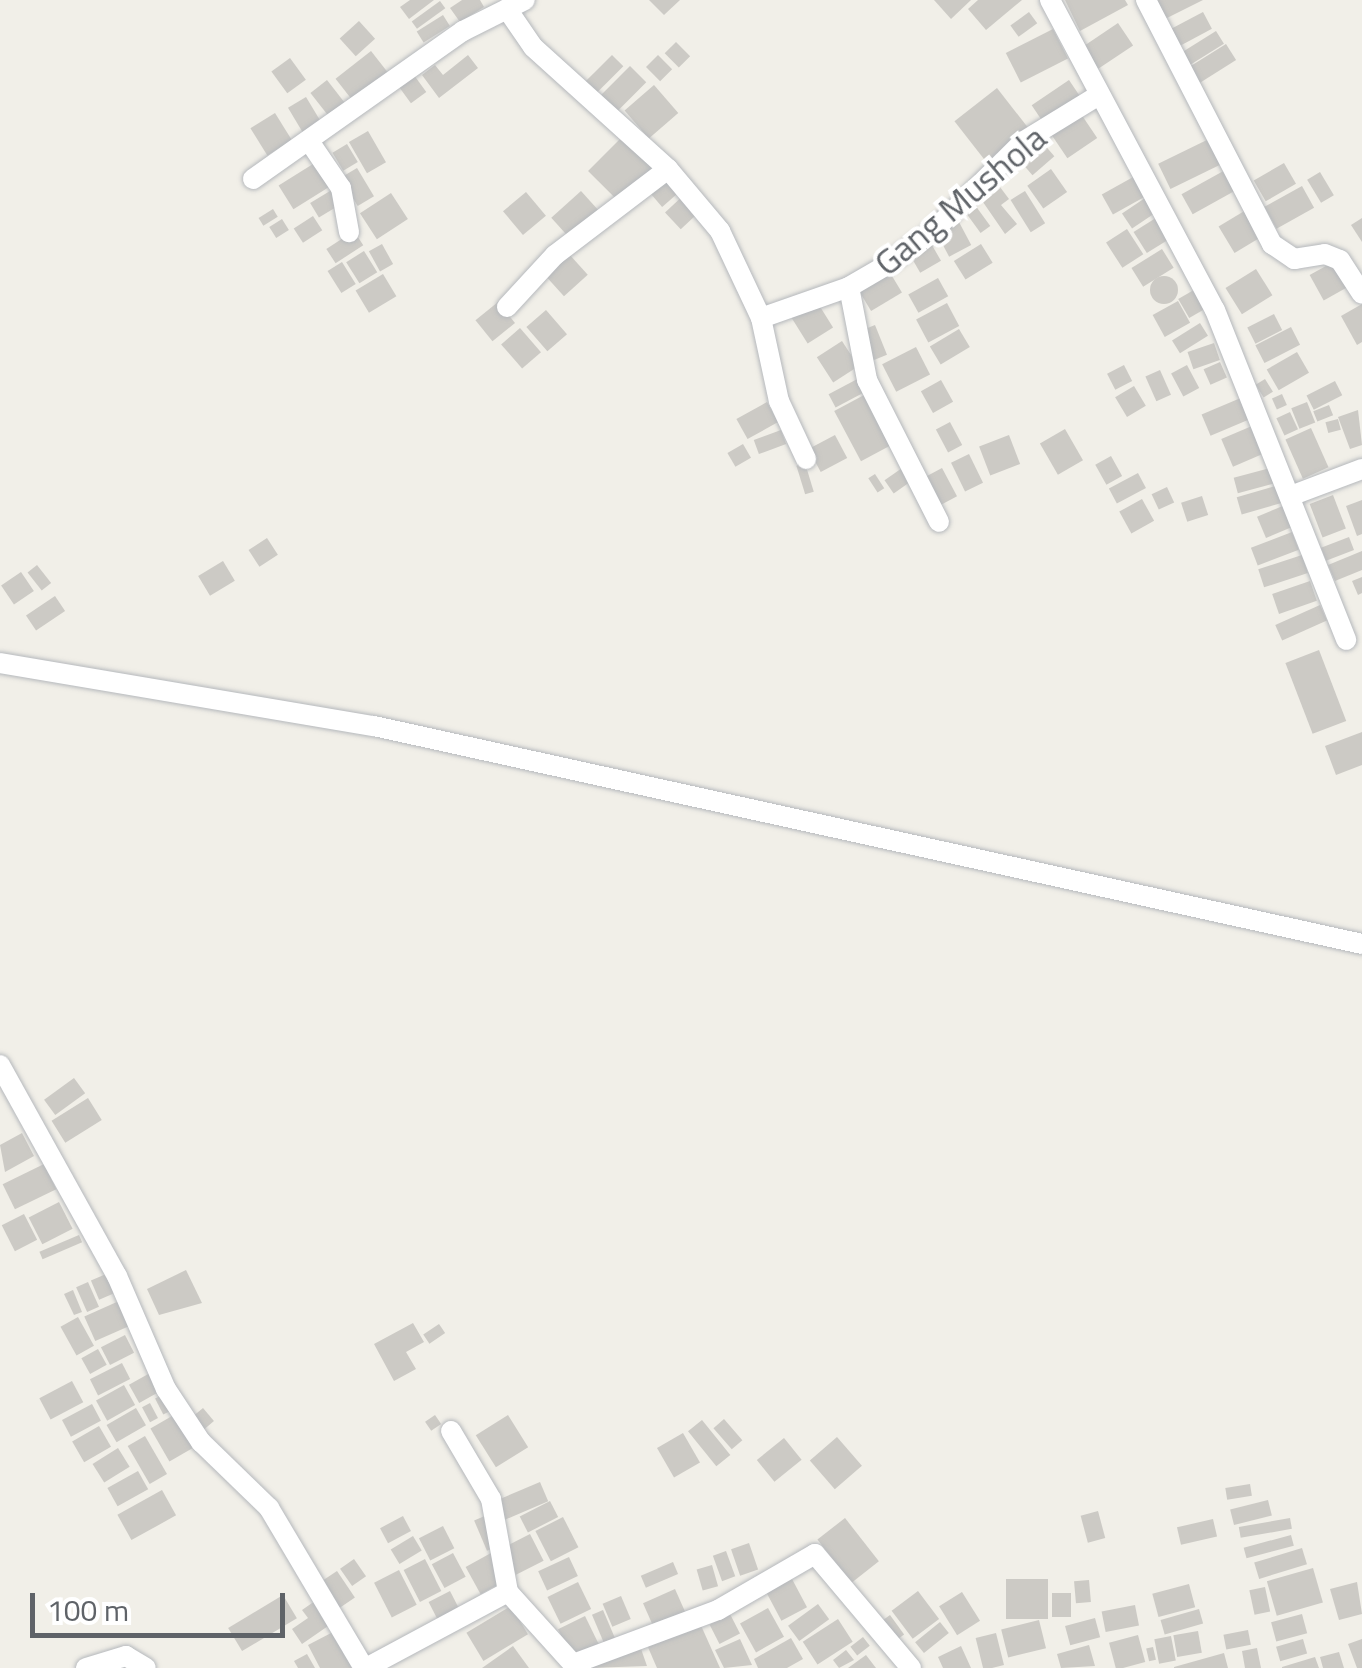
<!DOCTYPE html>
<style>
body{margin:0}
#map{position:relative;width:1362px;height:1668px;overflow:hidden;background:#f1efe8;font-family:"Titillium Web",sans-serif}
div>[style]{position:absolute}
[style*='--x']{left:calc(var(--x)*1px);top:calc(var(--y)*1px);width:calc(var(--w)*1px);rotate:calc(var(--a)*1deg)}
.building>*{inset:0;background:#cccac5;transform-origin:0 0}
.round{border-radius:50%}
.roads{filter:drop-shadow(0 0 2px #b5b8bc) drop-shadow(0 0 2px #b5b8bc)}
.minor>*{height:20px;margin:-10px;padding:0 10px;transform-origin:10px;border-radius:10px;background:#fff}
span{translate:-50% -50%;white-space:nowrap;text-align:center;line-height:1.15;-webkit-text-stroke:8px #fff;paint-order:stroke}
.street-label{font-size:35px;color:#5f6368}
.scale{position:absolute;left:30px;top:1593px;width:255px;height:45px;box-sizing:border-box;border:5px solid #5f6368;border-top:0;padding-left:12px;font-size:30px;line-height:35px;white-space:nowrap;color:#5f6368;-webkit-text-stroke:8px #fff;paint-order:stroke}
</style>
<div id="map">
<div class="building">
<i style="clip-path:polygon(410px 0,434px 0,409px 19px,400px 7px)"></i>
<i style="clip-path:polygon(462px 0,480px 0,484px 7px,460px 22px,450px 8px)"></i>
<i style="clip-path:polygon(649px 0,680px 0,664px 15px)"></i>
<i style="clip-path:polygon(934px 0,971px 0,951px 19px)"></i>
<i style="clip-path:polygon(978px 0,1022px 0,986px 30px,968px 9px)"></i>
<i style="clip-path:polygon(1065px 0,1125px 0,1128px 5px,1080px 31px)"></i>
<i style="clip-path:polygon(1155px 0,1203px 0,1165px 19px)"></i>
<i style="left:440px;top:1px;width:9px;height:35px;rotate:54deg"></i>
<i style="left:1029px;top:12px;width:14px;height:23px;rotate:54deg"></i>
<i style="left:1203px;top:12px;width:19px;height:37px;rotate:62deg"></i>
<i style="left:443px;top:15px;width:13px;height:31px;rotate:58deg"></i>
<i style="left:359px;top:21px;width:24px;height:26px;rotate:48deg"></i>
<i style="left:1118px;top:23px;width:27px;height:42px;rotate:56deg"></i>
<i style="left:1053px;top:29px;width:33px;height:53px;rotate:63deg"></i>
<i style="left:1216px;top:31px;width:15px;height:41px;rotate:58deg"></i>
<i style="left:676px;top:42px;width:20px;height:16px;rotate:45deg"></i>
<i style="left:1226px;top:44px;width:19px;height:43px;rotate:58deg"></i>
<i style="left:371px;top:51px;width:29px;height:45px;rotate:52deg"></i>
<i style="clip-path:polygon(468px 55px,478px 68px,439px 98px,422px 75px,435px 65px,443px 75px)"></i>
<i style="left:612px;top:55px;width:16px;height:40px;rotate:45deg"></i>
<i style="left:658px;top:55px;width:20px;height:17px;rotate:45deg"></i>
<i style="left:290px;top:58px;width:27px;height:23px;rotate:54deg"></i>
<i style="left:630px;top:66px;width:23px;height:49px;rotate:45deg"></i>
<i style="left:411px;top:71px;width:26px;height:19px;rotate:54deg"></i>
<i style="left:327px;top:80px;width:31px;height:21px;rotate:52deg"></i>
<i style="left:1069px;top:80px;width:22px;height:45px;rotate:56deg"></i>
<i style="left:654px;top:85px;width:37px;height:39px;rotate:49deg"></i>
<i style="left:997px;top:88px;width:54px;height:54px;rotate:52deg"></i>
<i style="left:306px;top:97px;width:29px;height:21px;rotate:59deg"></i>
<i style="left:275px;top:113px;width:32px;height:29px;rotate:58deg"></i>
<i style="left:1081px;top:114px;width:29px;height:36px;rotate:56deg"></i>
<i style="left:368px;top:131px;width:36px;height:22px;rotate:60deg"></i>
<i style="left:1036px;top:135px;width:28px;height:29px;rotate:49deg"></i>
<i style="left:622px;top:137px;width:44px;height:48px;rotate:45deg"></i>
<i style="left:1213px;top:137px;width:28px;height:61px;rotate:64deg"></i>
<i style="left:347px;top:144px;width:21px;height:17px;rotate:59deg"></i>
<i style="left:321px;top:159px;width:28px;height:50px;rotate:58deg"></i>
<i style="left:1284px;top:163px;width:24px;height:35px;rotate:60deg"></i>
<i style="left:357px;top:168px;width:33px;height:19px;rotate:59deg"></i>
<i style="left:1051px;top:169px;width:28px;height:29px;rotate:55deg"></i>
<i style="left:1227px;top:169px;width:23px;height:52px;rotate:61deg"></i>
<i style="left:1320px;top:172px;width:27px;height:15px;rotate:59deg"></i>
<i style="left:668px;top:174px;width:21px;height:26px;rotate:49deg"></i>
<i style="clip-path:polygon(991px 175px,1009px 199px,1001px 205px,1017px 224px,1005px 234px,974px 189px)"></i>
<i style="left:1135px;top:176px;width:23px;height:38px;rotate:61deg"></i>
<i style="left:1302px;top:186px;width:25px;height:43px;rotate:61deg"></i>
<i style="left:335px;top:188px;width:17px;height:29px;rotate:59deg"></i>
<i style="left:581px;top:191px;width:28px;height:40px;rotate:48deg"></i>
<i style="left:1025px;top:191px;width:38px;height:17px;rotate:58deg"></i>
<i style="left:526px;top:192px;width:31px;height:30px;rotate:50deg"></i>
<i style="left:687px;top:192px;width:23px;height:30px;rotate:47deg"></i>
<i style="left:391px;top:193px;width:31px;height:37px;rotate:57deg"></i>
<i style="left:1151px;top:194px;width:18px;height:35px;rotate:56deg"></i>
<i style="left:975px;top:205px;width:26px;height:12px;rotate:54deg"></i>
<i style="left:273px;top:209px;width:9px;height:17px;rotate:58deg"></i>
<i style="left:1246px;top:210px;width:31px;height:32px;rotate:59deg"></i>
<i style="left:313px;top:216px;width:17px;height:23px;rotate:57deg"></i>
<i style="left:1159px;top:216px;width:25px;height:30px;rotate:58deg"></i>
<i style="clip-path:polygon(1362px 218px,1362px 242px,1351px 225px)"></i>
<i style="left:282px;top:219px;width:13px;height:15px;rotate:58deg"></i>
<i style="left:959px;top:222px;width:26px;height:25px;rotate:62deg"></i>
<i style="left:1127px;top:229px;width:30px;height:25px;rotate:57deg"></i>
<i style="left:354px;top:231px;width:17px;height:33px;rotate:57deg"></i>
<i style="left:929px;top:240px;width:24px;height:24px;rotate:60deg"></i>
<i style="left:382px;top:244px;width:23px;height:15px;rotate:61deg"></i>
<i style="left:981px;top:244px;width:22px;height:32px;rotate:58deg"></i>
<i style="left:1162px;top:249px;width:22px;height:36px;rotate:58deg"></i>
<i style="left:364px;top:251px;width:25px;height:21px;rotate:58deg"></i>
<i style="left:569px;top:254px;width:28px;height:32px;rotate:48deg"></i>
<i style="left:1335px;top:261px;width:29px;height:29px;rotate:61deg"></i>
<i style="left:342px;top:262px;width:26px;height:17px;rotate:58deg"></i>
<i style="left:886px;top:266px;width:31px;height:36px;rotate:59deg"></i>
<i style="left:1256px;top:269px;width:31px;height:36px;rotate:58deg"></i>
<i style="left:383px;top:274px;width:26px;height:32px;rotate:59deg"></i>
<i class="round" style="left:1150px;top:276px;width:28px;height:28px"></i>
<i style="left:938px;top:278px;width:21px;height:34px;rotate:61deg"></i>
<i style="left:1199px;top:287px;width:22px;height:24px;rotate:60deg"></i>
<i style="left:814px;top:297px;width:36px;height:30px;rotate:58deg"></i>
<i style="left:1178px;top:301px;width:25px;height:29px;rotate:61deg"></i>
<i style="left:498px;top:302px;width:27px;height:29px;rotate:51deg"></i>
<i style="left:947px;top:303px;width:26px;height:35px;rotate:62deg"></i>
<i style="clip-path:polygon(1362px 304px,1362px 342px,1357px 345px,1341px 316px)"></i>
<i style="left:546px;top:310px;width:32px;height:26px;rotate:49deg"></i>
<i style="left:1274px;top:314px;width:18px;height:30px;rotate:63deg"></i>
<i style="left:1200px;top:323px;width:15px;height:33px;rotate:58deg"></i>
<i style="left:875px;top:325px;width:32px;height:20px;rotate:68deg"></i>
<i style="left:1291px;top:327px;width:20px;height:40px;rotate:63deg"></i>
<i style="left:520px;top:328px;width:32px;height:25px;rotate:49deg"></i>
<i style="left:959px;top:329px;width:21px;height:34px;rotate:59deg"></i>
<i style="left:842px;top:341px;width:30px;height:30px;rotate:57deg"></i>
<i style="left:1214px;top:343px;width:18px;height:28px;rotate:71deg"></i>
<i style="left:916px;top:347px;width:31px;height:38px;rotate:63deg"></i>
<i style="left:1297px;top:352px;width:24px;height:35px;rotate:60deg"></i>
<i style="left:1220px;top:362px;width:17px;height:18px;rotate:66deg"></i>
<i style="left:1124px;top:365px;width:18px;height:19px;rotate:63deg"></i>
<i style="left:1187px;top:365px;width:26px;height:18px;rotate:62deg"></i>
<i style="left:1160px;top:370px;width:27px;height:16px;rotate:66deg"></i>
<i style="left:863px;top:376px;width:15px;height:39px;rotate:62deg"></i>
<i style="left:1265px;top:379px;width:15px;height:11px;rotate:58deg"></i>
<i style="left:941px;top:380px;width:25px;height:23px;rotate:61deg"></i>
<i style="left:1335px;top:381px;width:16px;height:32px;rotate:63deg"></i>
<i style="left:1134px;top:386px;width:23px;height:22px;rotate:59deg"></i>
<i style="left:866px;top:394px;width:57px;height:36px;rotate:62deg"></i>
<i style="left:1282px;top:394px;width:12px;height:11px;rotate:66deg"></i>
<i style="left:1243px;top:397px;width:23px;height:45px;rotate:67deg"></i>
<i style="left:767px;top:402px;width:23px;height:35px;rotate:61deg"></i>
<i style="left:1307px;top:402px;width:22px;height:17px;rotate:68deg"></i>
<i style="left:1329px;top:405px;width:11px;height:17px;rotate:68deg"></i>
<i style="clip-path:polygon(1358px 410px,1362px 445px,1350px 449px,1338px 417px)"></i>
<i style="left:1290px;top:412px;width:19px;height:15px;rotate:65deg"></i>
<i style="left:1338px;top:419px;width:11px;height:13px;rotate:75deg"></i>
<i style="left:950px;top:422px;width:26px;height:16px;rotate:62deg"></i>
<i style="left:1259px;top:423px;width:30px;height:41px;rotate:67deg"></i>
<i style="left:1311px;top:428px;width:43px;height:28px;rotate:66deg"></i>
<i style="left:1065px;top:429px;width:36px;height:29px;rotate:60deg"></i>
<i style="left:781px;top:430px;width:15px;height:29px;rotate:70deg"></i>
<i style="left:835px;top:435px;width:26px;height:30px;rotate:62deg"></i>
<i style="left:1009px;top:435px;width:31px;height:32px;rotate:69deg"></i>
<i style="left:743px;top:444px;width:16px;height:18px;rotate:60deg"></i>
<i style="left:969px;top:454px;width:32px;height:20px;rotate:64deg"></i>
<i style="left:1111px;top:456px;width:23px;height:18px;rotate:61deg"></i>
<i style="left:805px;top:463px;width:30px;height:9px;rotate:73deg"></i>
<i style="left:1281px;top:465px;width:16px;height:49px;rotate:75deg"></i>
<i style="left:905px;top:466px;width:16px;height:25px;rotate:55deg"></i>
<i style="left:942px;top:468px;width:32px;height:18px;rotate:62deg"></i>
<i style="left:1138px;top:473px;width:17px;height:33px;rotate:62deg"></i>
<i style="left:875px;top:474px;width:17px;height:8px;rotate:57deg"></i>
<i style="left:1279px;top:485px;width:18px;height:44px;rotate:74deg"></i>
<i style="left:1167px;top:487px;width:17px;height:17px;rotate:65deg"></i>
<i style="left:1333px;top:495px;width:36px;height:25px;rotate:69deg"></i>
<i style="left:1202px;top:496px;width:20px;height:22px;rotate:72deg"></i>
<i style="left:1142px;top:499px;width:25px;height:26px;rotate:61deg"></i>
<i style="clip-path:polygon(1362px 500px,1362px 534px,1357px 536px,1346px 506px)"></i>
<i style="left:1292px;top:502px;width:23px;height:38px;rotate:67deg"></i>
<i style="left:1292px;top:532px;width:19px;height:44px;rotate:69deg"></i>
<i style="left:1349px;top:537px;width:14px;height:30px;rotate:69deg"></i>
<i style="left:267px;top:538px;width:20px;height:22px;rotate:57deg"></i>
<i style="clip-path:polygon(1362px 551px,1362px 570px,1335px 581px,1328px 565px)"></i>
<i style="left:1302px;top:555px;width:19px;height:46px;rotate:72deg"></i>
<i style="left:223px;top:561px;width:23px;height:29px;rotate:59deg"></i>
<i style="left:37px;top:565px;width:23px;height:12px;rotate:52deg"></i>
<i style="left:21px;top:572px;width:23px;height:24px;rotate:56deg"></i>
<i style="clip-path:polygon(1362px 577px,1362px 593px,1358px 595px,1352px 581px)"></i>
<i style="left:1310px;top:581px;width:21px;height:40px;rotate:71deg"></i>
<i style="left:55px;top:596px;width:18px;height:35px;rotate:56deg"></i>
<i style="left:1320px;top:605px;width:17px;height:49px;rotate:66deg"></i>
<i style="left:1319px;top:650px;width:76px;height:36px;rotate:69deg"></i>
<i style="clip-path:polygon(1362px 732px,1362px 765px,1336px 775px,1325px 746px)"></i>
<i style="left:74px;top:1078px;width:19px;height:37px;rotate:54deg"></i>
<i style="left:88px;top:1098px;width:26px;height:43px;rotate:58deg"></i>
<i style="clip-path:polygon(22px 1133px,34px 1156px,5px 1172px,0 1145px)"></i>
<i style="left:44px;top:1164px;width:28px;height:46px;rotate:64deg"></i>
<i style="left:59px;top:1202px;width:30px;height:34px;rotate:63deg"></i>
<i style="left:24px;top:1214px;width:29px;height:25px;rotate:63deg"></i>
<i style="left:79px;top:1235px;width:8px;height:43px;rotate:67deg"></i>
<i style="clip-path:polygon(186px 1270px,202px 1303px,159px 1315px,147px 1289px)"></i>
<i style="left:113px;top:1271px;width:21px;height:24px;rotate:67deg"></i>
<i style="left:88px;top:1282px;width:27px;height:13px;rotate:66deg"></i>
<i style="clip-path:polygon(73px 1290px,82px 1312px,74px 1315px,64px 1294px)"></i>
<i style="left:119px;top:1301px;width:27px;height:38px;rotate:66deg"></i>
<i style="left:78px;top:1317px;width:33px;height:20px;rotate:61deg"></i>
<i style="clip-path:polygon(413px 1323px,424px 1342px,406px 1352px,416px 1369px,394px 1381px,374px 1344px)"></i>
<i style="left:439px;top:1324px;width:11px;height:19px;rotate:56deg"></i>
<i style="left:125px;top:1335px;width:20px;height:27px;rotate:63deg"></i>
<i style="left:98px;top:1349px;width:18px;height:19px;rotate:61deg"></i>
<i style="left:122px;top:1363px;width:18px;height:36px;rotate:63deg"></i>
<i style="left:150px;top:1373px;width:21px;height:24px;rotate:61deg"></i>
<i style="left:72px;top:1381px;width:24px;height:37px;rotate:62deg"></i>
<i style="left:124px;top:1385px;width:23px;height:32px;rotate:61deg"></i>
<i style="left:164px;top:1394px;width:18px;height:10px;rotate:63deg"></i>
<i style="left:150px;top:1403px;width:17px;height:9px;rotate:62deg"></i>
<i style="left:92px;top:1404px;width:19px;height:34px;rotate:62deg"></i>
<i style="left:136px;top:1408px;width:20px;height:34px;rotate:60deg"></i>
<i style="left:203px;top:1408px;width:17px;height:13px;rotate:50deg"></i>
<i style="left:179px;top:1412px;width:38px;height:33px;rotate:60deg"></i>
<i style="left:435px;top:1415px;width:11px;height:12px;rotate:56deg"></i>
<i style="left:508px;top:1415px;width:38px;height:38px;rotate:58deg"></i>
<i style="left:724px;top:1419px;width:28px;height:14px;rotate:49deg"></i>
<i style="left:702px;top:1420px;width:45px;height:18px;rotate:51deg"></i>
<i style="left:99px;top:1426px;width:24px;height:31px;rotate:60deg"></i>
<i style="left:683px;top:1433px;width:34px;height:30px;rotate:60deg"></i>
<i style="left:145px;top:1436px;width:44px;height:20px;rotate:60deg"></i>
<i style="left:837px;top:1437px;width:38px;height:36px;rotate:49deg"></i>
<i style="left:784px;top:1438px;width:28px;height:35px;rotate:51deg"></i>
<i style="left:118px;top:1448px;width:22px;height:30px;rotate:58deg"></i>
<i style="left:138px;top:1471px;width:21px;height:35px;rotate:61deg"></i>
<i style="left:540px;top:1482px;width:21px;height:49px;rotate:67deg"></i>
<i style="left:1250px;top:1484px;width:12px;height:25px;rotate:81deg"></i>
<i style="left:162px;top:1490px;width:29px;height:51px;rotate:61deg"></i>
<i style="left:1268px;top:1500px;width:16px;height:39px;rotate:76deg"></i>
<i style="left:550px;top:1501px;width:18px;height:34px;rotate:63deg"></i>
<i style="left:1098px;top:1511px;width:28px;height:18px;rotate:75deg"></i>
<i style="left:487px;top:1515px;width:33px;height:14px;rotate:67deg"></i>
<i style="left:403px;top:1516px;width:17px;height:26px;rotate:62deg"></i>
<i style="left:563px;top:1517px;width:34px;height:31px;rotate:63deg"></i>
<i style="left:845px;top:1518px;width:55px;height:35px;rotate:52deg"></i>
<i style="left:1290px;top:1518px;width:11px;height:52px;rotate:80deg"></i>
<i style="left:1213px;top:1519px;width:18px;height:37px;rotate:77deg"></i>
<i style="left:443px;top:1526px;width:25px;height:27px;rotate:63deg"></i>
<i style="left:530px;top:1534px;width:30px;height:31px;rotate:63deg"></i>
<i style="left:1291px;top:1535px;width:11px;height:49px;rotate:75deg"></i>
<i style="left:413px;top:1536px;width:17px;height:26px;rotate:59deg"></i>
<i style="left:749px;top:1543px;width:28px;height:19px;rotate:71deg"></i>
<i style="left:1302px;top:1548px;width:17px;height:50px;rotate:73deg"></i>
<i style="left:726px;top:1551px;width:27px;height:14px;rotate:70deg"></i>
<i style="left:453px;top:1553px;width:27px;height:24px;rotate:62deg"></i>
<i style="left:491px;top:1553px;width:31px;height:29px;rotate:61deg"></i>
<i style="left:569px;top:1557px;width:21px;height:34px;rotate:65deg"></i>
<i style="left:354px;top:1559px;width:21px;height:17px;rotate:55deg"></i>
<i style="left:425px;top:1559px;width:36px;height:24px;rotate:63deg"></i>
<i style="left:673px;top:1562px;width:13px;height:35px;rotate:67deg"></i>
<i style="left:712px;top:1565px;width:22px;height:16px;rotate:74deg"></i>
<i style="left:1313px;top:1568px;width:36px;height:48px;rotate:74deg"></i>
<i style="left:399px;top:1570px;width:39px;height:28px;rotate:63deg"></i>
<i style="left:337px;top:1571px;width:32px;height:23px;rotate:56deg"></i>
<i style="left:792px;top:1579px;width:32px;height:29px;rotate:62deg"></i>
<i style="left:1006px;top:1579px;width:42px;height:40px"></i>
<i style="left:1089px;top:1580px;width:22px;height:15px;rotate:85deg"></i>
<i style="left:578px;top:1582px;width:30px;height:34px;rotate:64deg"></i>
<i style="clip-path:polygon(1357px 1582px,1362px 1614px,1339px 1620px,1330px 1589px)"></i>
<i style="left:1189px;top:1584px;width:24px;height:38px;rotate:75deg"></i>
<i style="left:1265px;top:1587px;width:25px;height:16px;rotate:78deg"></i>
<i style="left:675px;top:1589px;width:27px;height:35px;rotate:66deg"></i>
<i style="left:450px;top:1591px;width:22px;height:24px;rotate:63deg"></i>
<i style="left:918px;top:1591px;width:35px;height:33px;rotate:53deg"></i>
<i style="left:962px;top:1592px;width:34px;height:27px;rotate:58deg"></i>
<i style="left:1052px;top:1593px;width:19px;height:24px"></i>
<i style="left:283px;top:1595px;width:27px;height:64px;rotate:59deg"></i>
<i style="left:621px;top:1596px;width:25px;height:20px;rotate:67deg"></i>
<i style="clip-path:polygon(315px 1601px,331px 1624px,302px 1644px,292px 1629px,308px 1618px,302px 1610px)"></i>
<i style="left:818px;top:1604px;width:19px;height:37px;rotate:54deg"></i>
<i style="left:1135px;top:1605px;width:21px;height:34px;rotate:79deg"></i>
<i style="left:511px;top:1606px;width:33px;height:52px;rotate:59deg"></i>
<i style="left:768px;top:1608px;width:33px;height:32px;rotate:61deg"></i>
<i style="left:1199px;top:1609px;width:15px;height:40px;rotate:74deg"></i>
<i style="left:603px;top:1610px;width:34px;height:12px;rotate:67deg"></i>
<i style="left:730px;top:1614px;width:22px;height:23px;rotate:63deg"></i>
<i style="left:1302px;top:1614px;width:20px;height:32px;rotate:75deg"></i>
<i style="left:890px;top:1615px;width:24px;height:11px;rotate:54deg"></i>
<i style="left:585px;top:1616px;width:34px;height:30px;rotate:64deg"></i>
<i style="left:1095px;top:1618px;width:20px;height:31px;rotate:75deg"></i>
<i style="left:838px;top:1619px;width:27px;height:42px;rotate:57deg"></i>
<i style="left:1039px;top:1620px;width:29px;height:39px;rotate:76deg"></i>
<i style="clip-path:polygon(699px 1621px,720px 1668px,657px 1668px,647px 1645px)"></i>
<i style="left:940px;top:1622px;width:14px;height:32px;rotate:51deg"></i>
<i style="left:1248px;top:1630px;width:15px;height:25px;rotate:79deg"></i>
<i style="left:1198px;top:1631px;width:22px;height:25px;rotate:80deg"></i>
<i style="clip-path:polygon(333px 1632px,352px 1668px,320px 1668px,308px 1645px)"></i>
<i style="left:996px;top:1633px;width:33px;height:21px;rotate:76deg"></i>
<i style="left:1138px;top:1635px;width:28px;height:30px;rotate:75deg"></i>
<i style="left:1171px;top:1636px;width:25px;height:17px;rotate:79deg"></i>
<i style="left:863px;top:1637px;width:11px;height:16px;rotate:52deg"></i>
<i style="clip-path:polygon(791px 1638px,803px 1659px,787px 1668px,758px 1668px,754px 1659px)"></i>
<i style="clip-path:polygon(740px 1639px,752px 1665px,724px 1668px,715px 1650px)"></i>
<i style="left:1303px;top:1639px;width:15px;height:28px;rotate:74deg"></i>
<i style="clip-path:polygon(1362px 1639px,1362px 1668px,1357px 1668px,1348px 1644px)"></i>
<i style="clip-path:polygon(1089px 1645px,1095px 1666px,1061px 1668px,1057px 1654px)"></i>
<i style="clip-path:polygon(513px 1646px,529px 1668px,482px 1668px)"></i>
<i style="clip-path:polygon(640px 1646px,647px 1666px,589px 1668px)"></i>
<i style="clip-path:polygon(961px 1646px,971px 1668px,943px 1668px,938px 1657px)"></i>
<i style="left:1153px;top:1647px;width:13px;height:7px;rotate:77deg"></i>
<i style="clip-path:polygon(1257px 1648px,1261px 1668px,1245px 1668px,1242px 1651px)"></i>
<i style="clip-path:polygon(846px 1650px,854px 1660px,839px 1668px,833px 1660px)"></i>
<i style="clip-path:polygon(1339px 1652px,1344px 1668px,1323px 1668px,1320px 1657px)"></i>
<i style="clip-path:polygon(1224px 1653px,1228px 1668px,1174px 1668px,1174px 1667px)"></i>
<i style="clip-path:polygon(307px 1654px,315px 1668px,298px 1668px,294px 1661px)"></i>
<i style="clip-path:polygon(866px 1655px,876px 1668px,848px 1668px)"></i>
<i style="clip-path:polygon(1315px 1657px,1319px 1668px,1282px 1668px,1282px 1667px)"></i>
</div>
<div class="roads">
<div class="minor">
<i style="--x:1050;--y:0;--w:351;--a:62"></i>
<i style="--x:1215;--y:310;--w:355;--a:68.3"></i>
<i style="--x:1146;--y:0;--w:275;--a:62.7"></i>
<i style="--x:1272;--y:244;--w:27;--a:34"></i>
<i style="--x:1294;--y:259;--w:31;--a:-9"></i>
<i style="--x:1325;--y:254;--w:16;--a:22"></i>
<i style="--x:1340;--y:260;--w:40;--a:57.1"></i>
<i style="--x:507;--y:9;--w:46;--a:55.6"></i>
<i style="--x:533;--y:47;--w:182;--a:42.1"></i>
<i style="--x:668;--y:169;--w:81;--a:50"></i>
<i style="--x:720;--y:231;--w:96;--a:64.8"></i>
<i style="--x:761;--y:318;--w:85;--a:77.8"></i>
<i style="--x:779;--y:401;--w:64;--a:65"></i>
<i style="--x:309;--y:141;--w:57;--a:55.8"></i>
<i style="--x:341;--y:188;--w:45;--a:79.7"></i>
<i style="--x:253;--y:179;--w:257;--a:-35.2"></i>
<i style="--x:463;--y:31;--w:69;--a:-26.6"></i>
<i style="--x:849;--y:287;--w:95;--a:79"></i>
<i style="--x:867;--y:380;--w:159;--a:63.1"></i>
<i style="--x:507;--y:307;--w:71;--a:-47.3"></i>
<i style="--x:555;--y:255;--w:142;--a:-37.3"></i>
<i style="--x:761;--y:318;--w:93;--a:-19.4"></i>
<i style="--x:849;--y:287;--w:42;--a:-30.3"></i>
<i style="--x:885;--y:266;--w:58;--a:-35.9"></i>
<i style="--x:932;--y:232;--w:129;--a:-44.7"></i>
<i style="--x:1024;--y:141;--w:88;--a:-31.5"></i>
<i style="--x:1293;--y:495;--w:74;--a:-20.6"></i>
<i style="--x:0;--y:663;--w:379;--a:9.6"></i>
<i style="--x:374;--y:726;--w:1012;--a:12.44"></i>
<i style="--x:0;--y:1065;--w:241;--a:61"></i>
<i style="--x:117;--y:1276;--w:123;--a:66.6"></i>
<i style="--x:166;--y:1389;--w:64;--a:56.6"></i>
<i style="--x:201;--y:1442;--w:95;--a:44.1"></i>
<i style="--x:269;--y:1508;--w:186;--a:59.3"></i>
<i style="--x:451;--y:1431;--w:79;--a:59.5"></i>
<i style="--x:491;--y:1499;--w:95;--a:79.6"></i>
<i style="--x:86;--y:1668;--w:42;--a:-16.7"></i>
<i style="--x:126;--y:1656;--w:23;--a:31"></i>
<i style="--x:366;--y:1668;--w:161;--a:-28.2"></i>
<i style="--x:508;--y:1592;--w:97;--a:47.9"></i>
<i style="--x:573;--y:1664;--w:155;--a:-20.4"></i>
<i style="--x:718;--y:1610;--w:112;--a:-30"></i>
<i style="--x:815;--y:1554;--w:149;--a:49.9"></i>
</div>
</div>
<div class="street-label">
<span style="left:960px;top:200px;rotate:-40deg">Gang Mushola</span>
</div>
<div class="scale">100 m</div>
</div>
